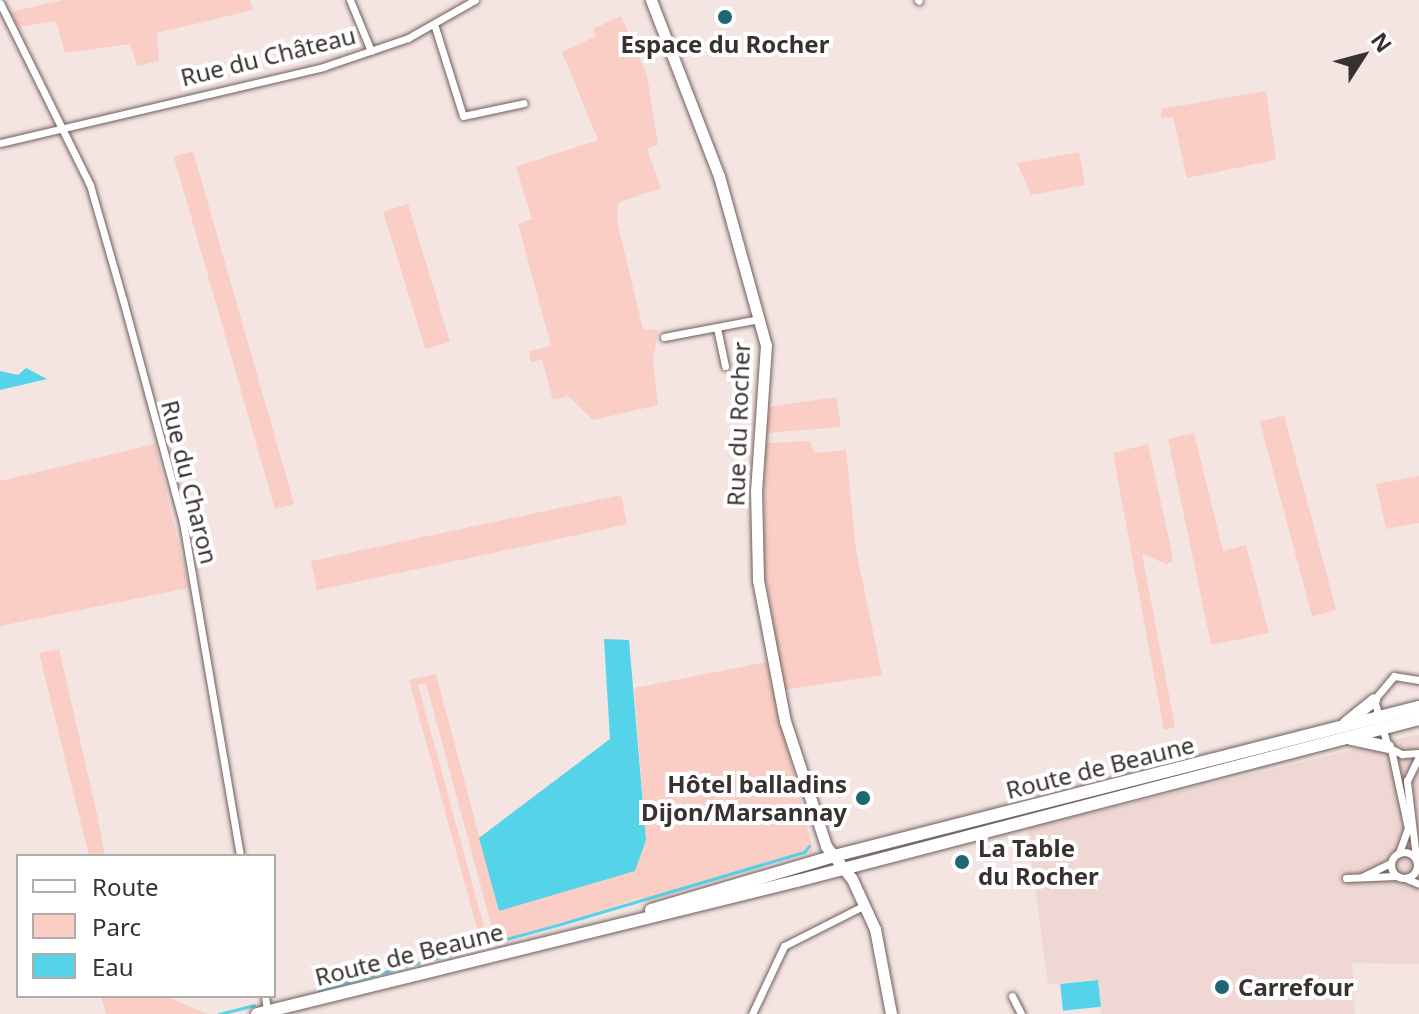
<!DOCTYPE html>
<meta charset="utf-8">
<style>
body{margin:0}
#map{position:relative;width:1419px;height:1014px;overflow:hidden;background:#f4e5e2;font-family:"Noto Sans",sans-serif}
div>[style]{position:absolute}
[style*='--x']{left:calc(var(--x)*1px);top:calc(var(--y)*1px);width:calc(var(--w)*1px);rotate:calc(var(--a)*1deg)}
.built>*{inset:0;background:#efd7d3}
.green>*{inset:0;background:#facec5;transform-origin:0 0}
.water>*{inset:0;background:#54d3e9;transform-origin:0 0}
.stream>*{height:3px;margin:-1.5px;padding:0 1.5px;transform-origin:1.5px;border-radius:1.5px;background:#54d3e9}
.roads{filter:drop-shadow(0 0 2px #6d5f5d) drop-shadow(0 0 2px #6d5f5d)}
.minor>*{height:7px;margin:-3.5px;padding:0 3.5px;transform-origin:3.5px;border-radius:3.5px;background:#fff}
.minor>.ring{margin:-3.5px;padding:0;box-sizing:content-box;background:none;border:7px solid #fff;border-radius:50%}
.secondary>*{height:11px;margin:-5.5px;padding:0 5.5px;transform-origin:5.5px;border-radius:5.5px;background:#fff}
.primary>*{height:12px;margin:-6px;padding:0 6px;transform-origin:6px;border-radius:6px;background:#fff}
.dots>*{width:22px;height:22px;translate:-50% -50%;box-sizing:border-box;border:4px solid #fff;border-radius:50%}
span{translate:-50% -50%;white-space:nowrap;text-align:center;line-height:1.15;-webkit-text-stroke:8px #fff;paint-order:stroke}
.poi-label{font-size:24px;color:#373130;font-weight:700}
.right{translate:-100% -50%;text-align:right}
.left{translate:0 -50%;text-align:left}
.street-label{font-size:24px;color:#373130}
.legend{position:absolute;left:16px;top:854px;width:260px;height:144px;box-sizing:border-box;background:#fff;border:2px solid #afadac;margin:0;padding:10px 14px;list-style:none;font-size:24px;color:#373130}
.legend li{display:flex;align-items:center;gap:16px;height:40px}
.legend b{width:40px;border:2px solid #afadac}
.north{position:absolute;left:1323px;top:16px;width:80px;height:80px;-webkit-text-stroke:6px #fff;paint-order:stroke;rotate:54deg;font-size:22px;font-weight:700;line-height:32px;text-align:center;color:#373130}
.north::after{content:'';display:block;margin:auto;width:28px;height:36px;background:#373130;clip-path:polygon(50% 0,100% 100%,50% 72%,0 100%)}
</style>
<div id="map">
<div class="built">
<i style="clip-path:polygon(1419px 734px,1419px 964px,1352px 963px,1355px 1014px,1101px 1014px,1098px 980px,1048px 984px,1027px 828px)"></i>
</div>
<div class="green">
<i style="clip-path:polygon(62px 0,250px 0,253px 10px,157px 33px,159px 61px,137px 66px,130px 44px,65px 53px,56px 21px,18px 27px,11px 12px)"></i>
<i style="clip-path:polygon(621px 16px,647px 75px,658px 145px,647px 149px,661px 188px,618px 203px,617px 221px,643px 329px,658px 330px,653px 361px,658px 405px,593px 420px,568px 396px,553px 400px,542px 360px,531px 362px,529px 351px,551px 346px,518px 224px,532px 219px,516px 167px,598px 140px,562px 52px,596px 36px,593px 29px)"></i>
<i style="clip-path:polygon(1266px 91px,1276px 160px,1187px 178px,1173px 117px,1161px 118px,1161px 109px)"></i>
<i style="left:193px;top:151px;width:367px;height:20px;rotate:74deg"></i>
<i style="clip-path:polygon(1079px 152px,1085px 185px,1031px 195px,1017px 163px)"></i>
<i style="left:408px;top:204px;width:144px;height:26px;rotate:73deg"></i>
<i style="clip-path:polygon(836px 397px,841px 427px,766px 433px,769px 407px)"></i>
<i style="left:1284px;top:415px;width:202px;height:25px;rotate:75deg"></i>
<i style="clip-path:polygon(1194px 433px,1223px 551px,1246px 545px,1269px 633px,1211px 645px,1168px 439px)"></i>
<i style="clip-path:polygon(810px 441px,814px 453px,846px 450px,856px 550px,882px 675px,784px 690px,763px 560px,766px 443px)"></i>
<i style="clip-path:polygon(155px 444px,189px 588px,0 626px,0 481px)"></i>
<i style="clip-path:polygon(1148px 444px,1172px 553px,1172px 562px,1166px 564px,1142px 554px,1175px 727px,1164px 730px,1113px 453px)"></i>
<i style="clip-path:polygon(1419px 476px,1419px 523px,1386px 529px,1376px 484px)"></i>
<i style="left:621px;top:495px;width:30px;height:317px;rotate:78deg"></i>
<i style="clip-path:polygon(59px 649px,97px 814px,105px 856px,89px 856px,39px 653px)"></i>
<i style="clip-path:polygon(evenodd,766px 662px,813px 851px,654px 899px,639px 898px,498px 945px,481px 943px,409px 680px,436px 674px,499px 911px,646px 839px,634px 688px,766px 662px,426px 683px,492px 928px,485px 930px,418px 685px,426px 683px)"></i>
<i style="clip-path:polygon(101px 996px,165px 996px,207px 1014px,106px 1014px)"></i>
</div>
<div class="water">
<i style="clip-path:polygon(26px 368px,47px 379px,0 390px,0 371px,18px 375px)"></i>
<i style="clip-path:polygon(604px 639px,629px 640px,646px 840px,635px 871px,499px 911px,479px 838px,610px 739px)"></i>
<i style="left:1098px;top:980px;width:27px;height:38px;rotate:84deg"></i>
</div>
<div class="stream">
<i style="--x:318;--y:990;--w:255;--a:-15.2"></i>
<i style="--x:564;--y:923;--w:250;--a:-16.5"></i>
<i style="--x:804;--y:852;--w:8;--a:-50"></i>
<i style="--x:219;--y:1014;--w:36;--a:-14"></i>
</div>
<div class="roads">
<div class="minor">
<i style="--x:350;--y:0;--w:55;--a:67.6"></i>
<i style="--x:918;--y:0;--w:1;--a:45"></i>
<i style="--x:0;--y:3;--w:203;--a:63.7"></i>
<i style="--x:90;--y:185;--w:120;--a:74"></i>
<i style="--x:123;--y:300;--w:230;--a:74.9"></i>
<i style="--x:183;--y:522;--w:339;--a:80.3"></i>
<i style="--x:434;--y:24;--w:96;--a:72.5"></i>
<i style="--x:463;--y:116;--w:62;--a:-12"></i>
<i style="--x:0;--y:143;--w:332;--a:-13.2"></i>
<i style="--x:323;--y:67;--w:90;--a:-18.8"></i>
<i style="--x:408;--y:38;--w:77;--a:-29.6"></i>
<i style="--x:717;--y:328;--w:39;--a:78"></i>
<i style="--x:664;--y:337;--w:97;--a:-10.7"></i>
<i style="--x:1419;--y:680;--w:25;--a:-171"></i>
<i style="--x:1394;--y:676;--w:31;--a:130"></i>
<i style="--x:1374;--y:700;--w:49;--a:73.4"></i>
<i style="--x:1388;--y:747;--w:16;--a:27"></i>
<i style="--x:1402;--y:754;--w:17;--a:-3"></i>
<i style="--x:1391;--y:749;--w:81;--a:77.9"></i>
<i style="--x:1408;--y:828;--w:27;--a:110"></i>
<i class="ring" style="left:1391px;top:852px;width:19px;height:19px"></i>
<i style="--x:1416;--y:857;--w:77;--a:-96.8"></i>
<i style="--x:1407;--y:781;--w:28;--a:-64"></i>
<i style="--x:1362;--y:877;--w:32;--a:-26"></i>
<i style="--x:1346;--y:878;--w:51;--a:-2.2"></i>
<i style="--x:1405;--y:878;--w:15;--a:23"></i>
<i style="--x:265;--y:996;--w:15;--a:82"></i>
<i style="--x:1012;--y:996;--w:20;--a:63"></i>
<i style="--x:752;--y:1014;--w:75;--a:-64.8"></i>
<i style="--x:784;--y:946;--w:91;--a:-26.8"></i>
</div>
<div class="secondary">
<i style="--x:651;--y:0;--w:189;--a:68.9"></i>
<i style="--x:719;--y:176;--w:175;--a:74.5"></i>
<i style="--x:766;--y:345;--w:145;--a:93.9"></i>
<i style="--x:756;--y:490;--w:90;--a:88.7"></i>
<i style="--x:758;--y:580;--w:144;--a:79.2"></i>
<i style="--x:785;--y:721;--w:132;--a:71.8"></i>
<i style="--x:826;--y:846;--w:42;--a:51.8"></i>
<i style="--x:852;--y:879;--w:55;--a:65.3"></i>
<i style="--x:875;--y:929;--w:86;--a:79.3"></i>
</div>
<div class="primary">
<i style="--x:1346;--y:723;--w:36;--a:-39"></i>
<i style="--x:1351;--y:739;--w:38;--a:12"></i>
<i style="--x:651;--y:910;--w:191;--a:-16.4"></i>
<i style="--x:834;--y:856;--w:604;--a:-14.29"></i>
<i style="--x:257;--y:1014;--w:556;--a:-13.84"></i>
<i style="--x:797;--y:881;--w:643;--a:-14.6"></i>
</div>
</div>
<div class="dots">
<i style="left:725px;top:17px;background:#1d6672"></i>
<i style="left:863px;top:798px;background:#1d6672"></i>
<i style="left:962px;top:862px;background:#1d6672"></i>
<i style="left:1222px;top:987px;background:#1d6672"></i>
</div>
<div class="poi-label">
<span style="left:725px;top:44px">Espace du Rocher</span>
<span class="right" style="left:847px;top:798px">Hôtel balladins<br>Dijon/Marsannay</span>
<span class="left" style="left:978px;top:862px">La Table<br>du Rocher</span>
<span class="left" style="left:1238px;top:987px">Carrefour</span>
</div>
<div class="street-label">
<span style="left:268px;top:56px;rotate:-14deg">Rue du Château</span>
<span style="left:738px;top:424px;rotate:-88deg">Rue du Rocher</span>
<span style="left:190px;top:482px;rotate:76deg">Rue du Charon</span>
<span style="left:1100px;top:767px;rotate:-14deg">Route de Beaune</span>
<span style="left:409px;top:954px;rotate:-14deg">Route de Beaune</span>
</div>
<ul class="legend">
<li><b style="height:10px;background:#fff"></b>Route</li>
<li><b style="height:22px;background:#facec5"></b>Parc</li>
<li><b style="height:22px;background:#54d3e9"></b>Eau</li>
</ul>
<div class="north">N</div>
</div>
